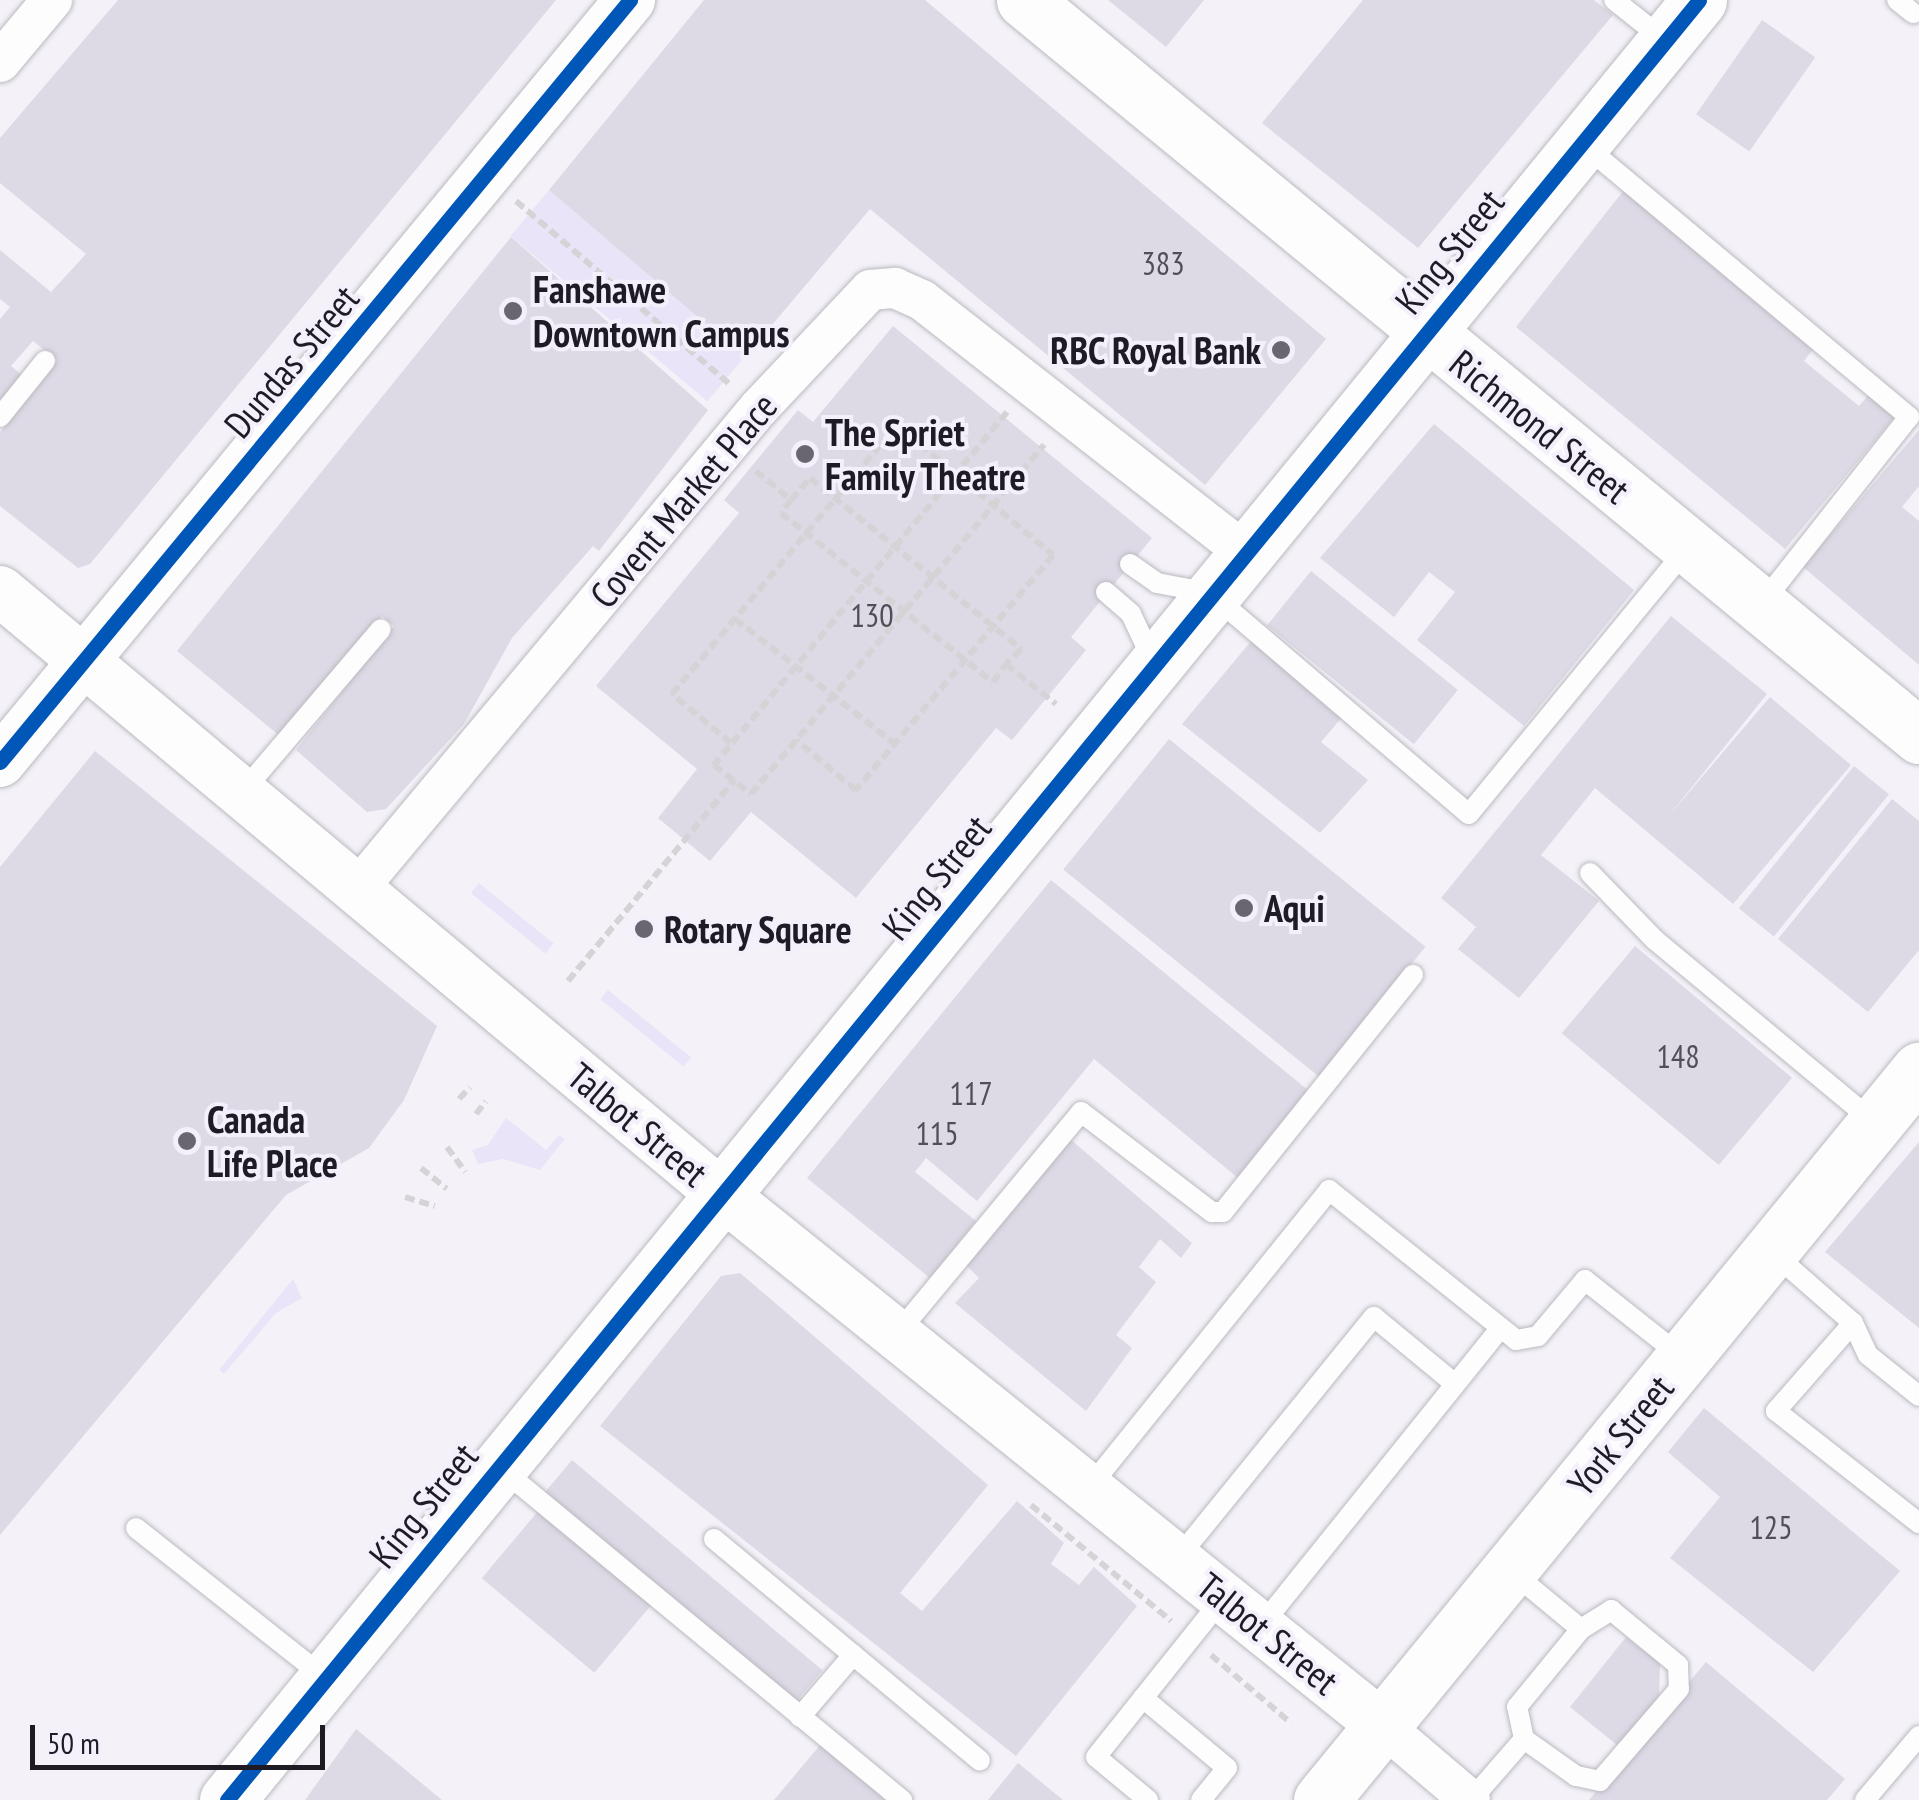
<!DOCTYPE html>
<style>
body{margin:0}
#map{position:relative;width:1919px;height:1800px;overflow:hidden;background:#f4f2f8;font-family:"PT Sans Narrow",sans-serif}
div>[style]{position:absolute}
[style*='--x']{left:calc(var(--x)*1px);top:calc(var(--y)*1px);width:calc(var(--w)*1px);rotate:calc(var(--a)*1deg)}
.green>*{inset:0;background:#eae4f8;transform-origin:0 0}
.building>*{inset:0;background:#ddd9e5;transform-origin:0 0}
.path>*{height:6px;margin-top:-3px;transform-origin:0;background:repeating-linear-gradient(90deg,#d5d3d6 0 10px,transparent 0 15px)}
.roads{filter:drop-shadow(0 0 2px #bbb9c0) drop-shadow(0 0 2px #bbb9c0)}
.service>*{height:20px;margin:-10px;padding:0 10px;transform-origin:10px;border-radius:10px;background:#fdfdfe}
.minor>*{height:40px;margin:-20px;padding:0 20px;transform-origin:20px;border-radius:20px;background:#fdfdfe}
.tertiary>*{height:50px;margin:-25px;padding:0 25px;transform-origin:25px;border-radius:25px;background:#fdfdfe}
.secondary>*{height:55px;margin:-27.5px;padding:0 27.5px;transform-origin:27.5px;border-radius:27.5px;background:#fdfdfe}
.cycleway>*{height:15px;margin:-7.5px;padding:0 7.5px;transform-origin:7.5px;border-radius:7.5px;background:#0057b8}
.dots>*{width:28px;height:28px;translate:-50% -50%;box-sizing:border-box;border:5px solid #f3effb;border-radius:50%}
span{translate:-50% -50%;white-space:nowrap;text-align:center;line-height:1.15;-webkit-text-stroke:8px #f3effb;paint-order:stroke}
.number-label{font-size:32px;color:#514e58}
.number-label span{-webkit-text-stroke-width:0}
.street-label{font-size:38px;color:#1e1b25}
.poi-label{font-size:38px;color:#1e1b25;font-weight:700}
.left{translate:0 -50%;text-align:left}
.right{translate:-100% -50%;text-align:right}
.scale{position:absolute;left:30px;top:1725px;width:295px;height:45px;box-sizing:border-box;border:5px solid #1e1b25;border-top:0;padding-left:12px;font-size:30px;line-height:35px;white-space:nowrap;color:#1e1b25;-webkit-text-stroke:8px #f3effb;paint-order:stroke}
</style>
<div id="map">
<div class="green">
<i style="left:549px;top:190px;width:257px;height:60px;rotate:40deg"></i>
<i style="left:479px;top:883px;width:96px;height:13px;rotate:39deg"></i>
<i style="left:608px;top:990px;width:107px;height:12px;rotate:39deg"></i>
<i style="clip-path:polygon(506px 1118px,546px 1150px,559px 1135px,565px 1139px,540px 1170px,503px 1159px,478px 1164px,472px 1150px,488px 1145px)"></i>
<i style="clip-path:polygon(293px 1279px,302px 1298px,276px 1313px,224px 1374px,219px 1370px)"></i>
</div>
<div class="building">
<i style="clip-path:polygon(118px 0,556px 0,90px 564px,78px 568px,0 506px,0 432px,57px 360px,33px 341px,11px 366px,23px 376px,0 404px,0 319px,10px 307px,0 299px,0 250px,51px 292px,86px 254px,0 183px,0 138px)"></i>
<i style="clip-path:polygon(704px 0,925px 0,1326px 339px,1205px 485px,870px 209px,745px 357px,549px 190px)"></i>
<i style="clip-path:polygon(1108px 0,1204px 0,1166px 47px)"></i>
<i style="clip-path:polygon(1363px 0,1594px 0,1613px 15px,1418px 248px,1262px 123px)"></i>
<i style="left:1762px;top:20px;width:65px;height:115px;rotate:35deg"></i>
<i style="clip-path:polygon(1624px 190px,1815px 347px,1804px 361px,1859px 406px,1871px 392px,1897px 414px,1785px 549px,1516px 327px)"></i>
<i style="clip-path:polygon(511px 237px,708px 410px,599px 551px,593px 546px,512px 638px,464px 724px,386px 809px,367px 812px,296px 750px,394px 626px,382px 616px,281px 737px,177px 651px)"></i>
<i style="clip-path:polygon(893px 326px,1152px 538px,1071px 637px,1086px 650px,1012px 740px,996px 728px,856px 898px,751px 812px,710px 861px,658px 818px,697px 769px,596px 686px,739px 513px,724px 500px,751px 467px,798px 410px,813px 422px)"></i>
<i style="clip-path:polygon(1434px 424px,1634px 590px,1524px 726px,1417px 640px,1455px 592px,1429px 572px,1394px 617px,1320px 558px)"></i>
<i style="clip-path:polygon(1919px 430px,1919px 486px,1902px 507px,1919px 521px,1919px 665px,1803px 567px)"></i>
<i style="left:1311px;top:571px;width:189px;height:70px;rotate:39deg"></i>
<i style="clip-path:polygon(1671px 616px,1767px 694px,1667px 818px,1770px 697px,1851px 765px,1733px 904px,1595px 788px,1541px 855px,1599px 901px,1519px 998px,1458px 949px,1476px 927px,1441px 898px)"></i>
<i style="clip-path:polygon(1252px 640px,1343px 716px,1321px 742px,1368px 780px,1320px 833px,1182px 724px)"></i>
<i style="left:1169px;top:739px;width:330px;height:168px;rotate:39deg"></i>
<i style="clip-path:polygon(95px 751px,437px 1026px,404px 1100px,369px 1148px,286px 1195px,0 1535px,0 867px)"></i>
<i style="left:1854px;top:766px;width:45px;height:183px;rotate:39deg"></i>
<i style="clip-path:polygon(1892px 799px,1919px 821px,1919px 950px,1868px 1012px,1778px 939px)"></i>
<i style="clip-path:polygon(1051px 880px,1309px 1091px,1238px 1178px,1094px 1059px,977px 1201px,926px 1158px,915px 1172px,976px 1221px,930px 1278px,807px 1178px)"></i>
<i style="left:1635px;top:946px;width:205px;height:114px;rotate:40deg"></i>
<i style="clip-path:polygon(1070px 1139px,1192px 1243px,1181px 1258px,1160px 1239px,1139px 1267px,1156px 1282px,1116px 1335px,1132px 1348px,1086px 1411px,955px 1303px,979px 1278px,965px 1264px)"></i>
<i style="clip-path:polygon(1919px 1142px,1919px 1328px,1825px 1252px)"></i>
<i style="clip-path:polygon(740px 1273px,988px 1485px,900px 1593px,922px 1611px,1017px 1501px,1064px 1543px,1051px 1564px,1079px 1585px,1094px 1567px,1137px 1606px,1016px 1756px,600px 1426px,721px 1276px)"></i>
<i style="clip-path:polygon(1704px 1408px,1900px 1571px,1813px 1672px,1670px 1558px,1720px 1497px,1668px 1452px)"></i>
<i style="left:572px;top:1460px;width:327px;height:43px;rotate:40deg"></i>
<i style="left:539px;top:1510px;width:147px;height:89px;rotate:40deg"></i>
<i style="clip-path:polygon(1626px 1637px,1660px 1663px,1659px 1699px,1617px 1745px,1570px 1707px)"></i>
<i style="clip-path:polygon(1706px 1662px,1845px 1779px,1827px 1800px,1589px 1800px)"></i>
<i style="clip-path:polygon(356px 1729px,442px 1800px,305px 1800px)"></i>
<i style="clip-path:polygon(821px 1744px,892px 1800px,774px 1800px)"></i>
<i style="clip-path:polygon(1018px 1763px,1063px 1800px,988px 1800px)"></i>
</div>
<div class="path">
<i style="--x:516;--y:201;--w:283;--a:40.6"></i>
<i style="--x:1007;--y:412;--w:459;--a:129.7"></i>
<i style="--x:714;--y:765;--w:47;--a:38.1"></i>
<i style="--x:751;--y:794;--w:456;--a:-50"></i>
<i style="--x:756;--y:471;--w:45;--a:39.6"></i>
<i style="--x:791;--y:500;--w:16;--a:128"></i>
<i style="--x:781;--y:513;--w:271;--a:38.6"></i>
<i style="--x:993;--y:682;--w:22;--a:-54"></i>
<i style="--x:1006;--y:664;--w:64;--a:38.7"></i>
<i style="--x:791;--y:500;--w:29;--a:-49"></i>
<i style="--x:810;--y:478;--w:272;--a:39"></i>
<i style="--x:1021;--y:649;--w:21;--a:135"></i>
<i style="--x:735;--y:619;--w:203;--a:38"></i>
<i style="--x:731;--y:743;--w:77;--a:-140.3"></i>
<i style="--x:672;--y:694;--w:351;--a:-50.1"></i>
<i style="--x:897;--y:425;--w:203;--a:39.8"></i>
<i style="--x:1053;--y:555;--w:307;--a:130"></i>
<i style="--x:856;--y:790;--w:78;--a:-140.2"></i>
<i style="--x:568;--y:981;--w:261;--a:-50.4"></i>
<i style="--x:459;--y:1099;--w:16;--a:-47"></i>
<i style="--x:476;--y:1114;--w:16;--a:-52"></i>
<i style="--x:447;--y:1147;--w:31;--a:54"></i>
<i style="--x:421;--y:1168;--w:33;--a:39"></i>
<i style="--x:405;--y:1197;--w:31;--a:17"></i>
<i style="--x:1031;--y:1505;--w:182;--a:39.6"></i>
<i style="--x:1211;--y:1655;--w:105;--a:40.4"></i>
</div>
<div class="roads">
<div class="service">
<i style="--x:1614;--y:0;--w:63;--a:38.5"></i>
<i style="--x:1897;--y:0;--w:21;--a:39"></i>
<i style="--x:1584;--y:145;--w:424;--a:39.9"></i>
<i style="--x:1909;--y:417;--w:237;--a:128.3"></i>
<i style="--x:0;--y:417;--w:72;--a:-51.2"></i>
<i style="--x:1130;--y:564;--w:33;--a:35"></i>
<i style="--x:1157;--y:583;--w:54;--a:10.7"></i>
<i style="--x:1210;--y:593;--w:340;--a:40.5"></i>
<i style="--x:1469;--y:814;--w:343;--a:-50.6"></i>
<i style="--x:1106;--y:592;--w:33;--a:41"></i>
<i style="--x:1131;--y:614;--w:52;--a:64.9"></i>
<i style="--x:244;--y:790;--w:211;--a:-49.6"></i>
<i style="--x:1590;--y:873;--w:93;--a:45.9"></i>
<i style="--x:1655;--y:940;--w:285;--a:39.7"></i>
<i style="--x:1773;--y:1253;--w:106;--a:41.2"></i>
<i style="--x:1853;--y:1323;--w:35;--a:65"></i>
<i style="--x:1868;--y:1355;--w:65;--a:38.8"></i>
<i style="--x:1853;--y:1323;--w:117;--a:131.2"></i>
<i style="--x:1776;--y:1411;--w:182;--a:38.1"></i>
<i style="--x:897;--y:1334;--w:288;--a:-50.3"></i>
<i style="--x:1081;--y:1112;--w:165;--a:37.4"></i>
<i style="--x:1212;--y:1212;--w:11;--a:0"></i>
<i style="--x:1223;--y:1212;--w:304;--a:-51.3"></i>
<i style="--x:499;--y:1467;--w:523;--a:39.57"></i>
<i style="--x:1088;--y:1489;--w:384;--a:-51.1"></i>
<i style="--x:1329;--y:1190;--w:240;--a:38.7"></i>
<i style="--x:1516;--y:1340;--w:22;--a:-10"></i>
<i style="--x:1538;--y:1336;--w:73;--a:-50"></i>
<i style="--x:1585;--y:1280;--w:122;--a:38.4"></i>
<i style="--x:136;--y:1528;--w:240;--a:38.4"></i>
<i style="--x:714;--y:1539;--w:346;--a:39.8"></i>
<i style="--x:1177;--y:1559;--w:312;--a:-50.9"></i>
<i style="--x:1374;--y:1317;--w:105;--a:39.6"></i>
<i style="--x:1512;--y:1572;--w:89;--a:39.6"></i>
<i style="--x:1581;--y:1629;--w:36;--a:-32"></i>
<i style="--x:1611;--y:1610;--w:87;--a:39.4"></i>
<i style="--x:1678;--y:1665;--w:24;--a:88"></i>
<i style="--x:1679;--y:1689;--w:121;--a:130.7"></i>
<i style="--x:1600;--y:1781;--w:25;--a:-168"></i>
<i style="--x:1576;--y:1776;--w:64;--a:-144.6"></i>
<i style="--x:1524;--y:1739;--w:33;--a:-102"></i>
<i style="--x:1517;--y:1707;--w:101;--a:-50.6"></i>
<i style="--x:1261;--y:1626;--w:380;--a:-51.2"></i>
<i style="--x:1143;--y:1698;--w:109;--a:39.8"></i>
<i style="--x:1227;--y:1768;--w:41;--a:129.1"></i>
<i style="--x:800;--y:1717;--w:82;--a:-49.5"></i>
<i style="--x:1148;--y:1800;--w:67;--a:-140.4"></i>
<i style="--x:1096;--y:1757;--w:202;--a:-51.4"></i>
<i style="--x:1471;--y:1800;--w:81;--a:-49"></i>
<i style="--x:1865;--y:1800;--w:84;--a:-49.8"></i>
</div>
<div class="minor">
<i style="--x:0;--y:62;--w:81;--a:-50"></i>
<i style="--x:359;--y:887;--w:623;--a:-50.15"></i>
<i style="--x:758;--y:409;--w:163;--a:-46.7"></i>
<i style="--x:870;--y:290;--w:25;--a:-5"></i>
<i style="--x:895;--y:288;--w:30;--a:24"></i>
<i style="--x:922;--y:300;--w:409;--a:38"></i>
<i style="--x:1383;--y:1726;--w:114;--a:40.4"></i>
</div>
<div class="tertiary">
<i style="--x:0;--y:591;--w:937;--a:39.89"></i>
<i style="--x:719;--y:1192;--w:852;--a:38.81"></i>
<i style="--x:0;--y:762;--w:989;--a:-50.42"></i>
</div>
<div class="secondary">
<i style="--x:1024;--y:0;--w:1159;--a:39.43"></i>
<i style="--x:227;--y:1800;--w:2325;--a:-50.72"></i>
<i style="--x:1321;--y:1800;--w:944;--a:-50.68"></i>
</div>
</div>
<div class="cycleway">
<i style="--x:0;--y:762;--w:989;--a:-50.42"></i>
<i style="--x:227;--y:1800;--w:2325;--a:-50.72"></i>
</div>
<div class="dots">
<i style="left:513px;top:311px;background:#69666f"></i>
<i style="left:1281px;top:350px;background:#69666f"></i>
<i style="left:805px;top:454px;background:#69666f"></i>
<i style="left:1244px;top:908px;background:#69666f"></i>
<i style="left:644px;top:929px;background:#69666f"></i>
<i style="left:187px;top:1141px;background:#69666f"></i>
</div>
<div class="number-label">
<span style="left:1163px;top:263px">383</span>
<span style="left:872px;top:615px">130</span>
<span style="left:1678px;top:1056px">148</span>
<span style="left:971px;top:1093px">117</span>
<span style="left:937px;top:1133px">115</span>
<span style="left:1771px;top:1527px">125</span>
</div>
<div class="street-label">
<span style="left:1449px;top:251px;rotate:-51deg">King Street</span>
<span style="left:291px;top:361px;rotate:-50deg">Dundas Street</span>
<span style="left:1540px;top:426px;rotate:39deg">Richmond Street</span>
<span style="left:683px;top:500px;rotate:-50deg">Covent Market Place</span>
<span style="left:936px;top:877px;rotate:-51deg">King Street</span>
<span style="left:638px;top:1124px;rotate:40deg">Talbot Street</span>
<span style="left:1620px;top:1435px;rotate:-51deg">York Street</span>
<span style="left:423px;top:1505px;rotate:-51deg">King Street</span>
<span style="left:1268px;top:1633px;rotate:39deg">Talbot Street</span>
</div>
<div class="poi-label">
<span class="left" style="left:533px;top:311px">Fanshawe<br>Downtown Campus</span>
<span class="right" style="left:1261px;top:350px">RBC Royal Bank</span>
<span class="left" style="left:825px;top:454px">The Spriet<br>Family Theatre</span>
<span class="left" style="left:1264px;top:908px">Aqui</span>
<span class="left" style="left:664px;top:929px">Rotary Square</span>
<span class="left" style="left:207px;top:1141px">Canada<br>Life Place</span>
</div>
<div class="scale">50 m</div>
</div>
